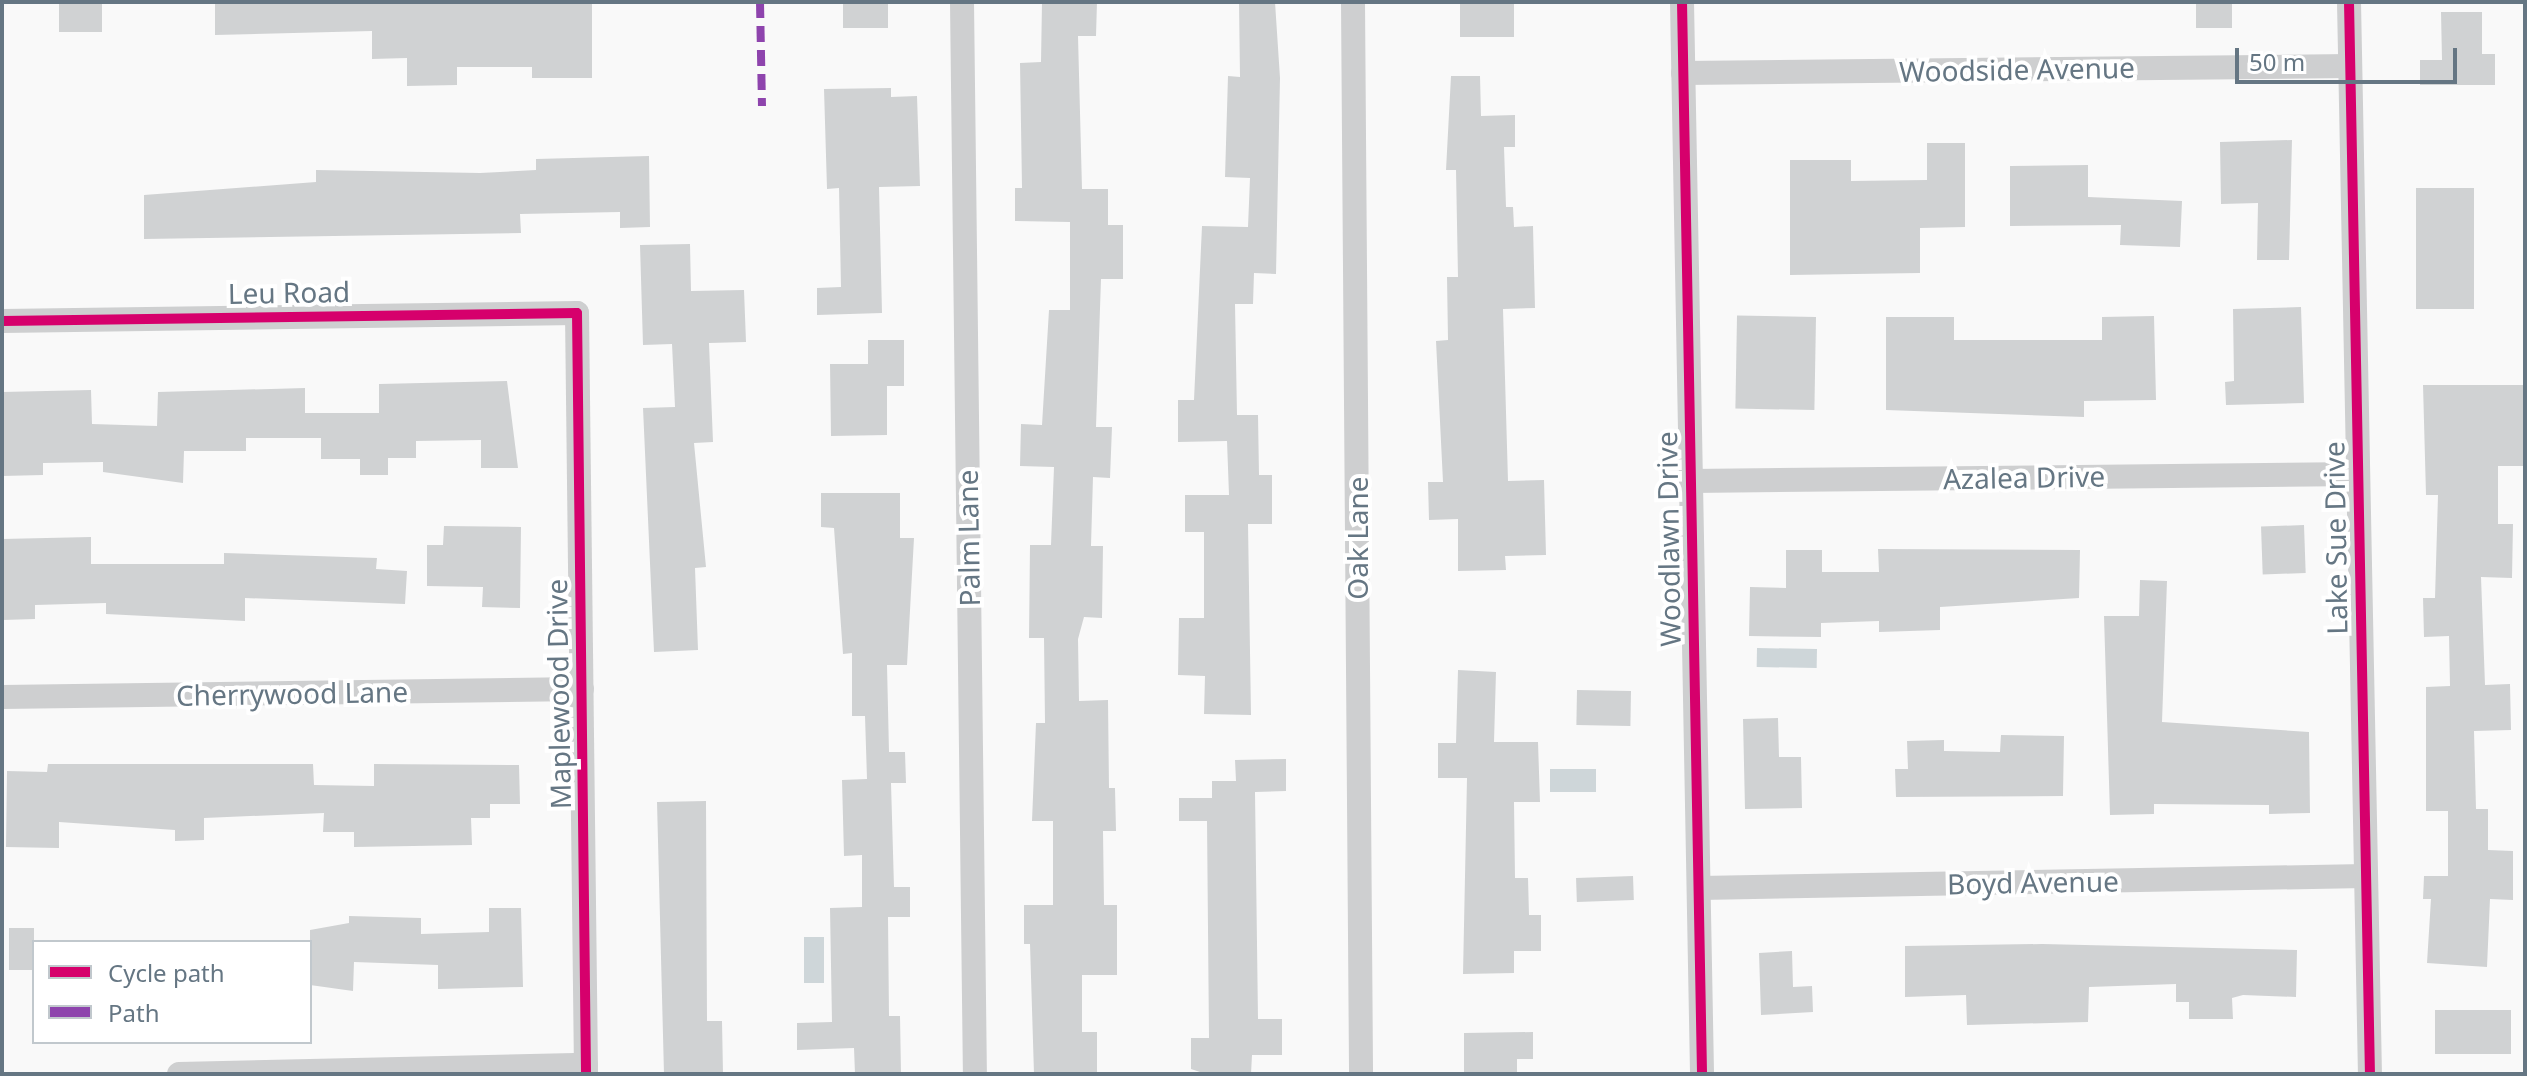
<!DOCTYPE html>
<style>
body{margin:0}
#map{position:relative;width:2527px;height:1076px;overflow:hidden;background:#f9f9f9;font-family:"Noto Sans",sans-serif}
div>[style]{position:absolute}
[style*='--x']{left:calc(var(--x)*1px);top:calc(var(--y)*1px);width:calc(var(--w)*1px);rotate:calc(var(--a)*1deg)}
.water>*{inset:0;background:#ced6d9;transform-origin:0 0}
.building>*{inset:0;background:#d0d2d3;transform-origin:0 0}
.street>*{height:24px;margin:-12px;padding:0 12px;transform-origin:12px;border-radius:12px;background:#cecfd0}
.quiet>*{height:8px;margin-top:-4px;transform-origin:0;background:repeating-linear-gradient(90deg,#8e44ad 0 16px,transparent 0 24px)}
.cycleway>*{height:10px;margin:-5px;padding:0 5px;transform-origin:5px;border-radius:5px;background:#d6006c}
span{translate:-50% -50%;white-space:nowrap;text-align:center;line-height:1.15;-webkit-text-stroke:8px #fff;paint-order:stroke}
.street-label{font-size:28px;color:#657683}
.frame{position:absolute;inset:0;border:4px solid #657683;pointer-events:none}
.legend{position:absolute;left:32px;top:940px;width:280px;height:104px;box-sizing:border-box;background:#fff;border:2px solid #c1c8cd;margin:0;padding:10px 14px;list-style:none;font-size:24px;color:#657683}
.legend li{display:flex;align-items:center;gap:16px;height:40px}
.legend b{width:40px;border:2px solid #c1c8cd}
.scale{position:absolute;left:2235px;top:48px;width:222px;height:36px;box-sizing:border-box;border:4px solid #657683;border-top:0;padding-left:10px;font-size:24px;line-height:28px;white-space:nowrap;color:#657683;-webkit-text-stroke:6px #fff;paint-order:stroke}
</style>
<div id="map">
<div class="water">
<i style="left:1757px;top:648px;width:60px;height:19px;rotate:1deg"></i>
<i style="left:1550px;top:769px;width:46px;height:23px"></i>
<i style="left:804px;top:937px;width:20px;height:46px"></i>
</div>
<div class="building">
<i style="left:59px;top:2px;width:43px;height:30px"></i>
<i style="clip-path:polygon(215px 2px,592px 2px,592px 78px,532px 78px,532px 67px,457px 67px,457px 85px,407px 86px,407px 58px,372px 59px,372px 31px,215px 35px)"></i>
<i style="left:843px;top:2px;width:45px;height:26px"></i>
<i style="clip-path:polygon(1042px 2px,1097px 2px,1096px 36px,1078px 36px,1082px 189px,1108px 189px,1108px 225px,1123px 225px,1123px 279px,1101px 279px,1096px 427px,1112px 427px,1110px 478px,1093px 477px,1091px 546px,1103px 546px,1102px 618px,1084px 617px,1078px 639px,1079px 701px,1108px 700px,1109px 788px,1115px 788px,1116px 831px,1103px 831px,1104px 905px,1117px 905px,1117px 975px,1082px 975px,1082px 1032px,1097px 1032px,1097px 1074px,1034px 1074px,1030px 944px,1024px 944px,1024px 905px,1053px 905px,1053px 821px,1032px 821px,1036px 723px,1045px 723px,1044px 638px,1029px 638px,1030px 545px,1051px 545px,1054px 467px,1020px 466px,1021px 424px,1042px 425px,1049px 310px,1070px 310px,1070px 222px,1015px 221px,1015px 188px,1022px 188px,1020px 63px,1041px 62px)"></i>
<i style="clip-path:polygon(1239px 2px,1275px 2px,1280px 78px,1276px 274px,1254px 273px,1253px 304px,1235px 304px,1237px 415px,1258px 415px,1259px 475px,1272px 475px,1272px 524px,1248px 524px,1251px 715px,1204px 714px,1205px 676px,1178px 675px,1179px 618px,1204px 618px,1204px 532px,1185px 532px,1185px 495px,1229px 495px,1227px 441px,1178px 442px,1178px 400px,1194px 400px,1202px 226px,1248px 227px,1250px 178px,1225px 177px,1228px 76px,1240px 77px)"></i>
<i style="left:1460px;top:2px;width:54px;height:35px"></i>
<i style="left:2196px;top:2px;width:36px;height:26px"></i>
<i style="clip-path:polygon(2441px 12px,2482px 12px,2482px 54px,2495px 54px,2495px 85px,2420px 85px,2420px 60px,2442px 60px)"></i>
<i style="clip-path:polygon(1451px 76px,1480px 76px,1481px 116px,1515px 115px,1515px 147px,1504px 147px,1506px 207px,1513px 207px,1514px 227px,1533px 226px,1535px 308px,1503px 309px,1508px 481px,1544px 480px,1546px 555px,1505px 556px,1506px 570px,1458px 571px,1458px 519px,1429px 520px,1428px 482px,1443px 482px,1436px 341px,1448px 340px,1447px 277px,1458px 277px,1456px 170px,1446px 170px)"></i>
<i style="clip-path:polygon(891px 88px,891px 97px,917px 96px,920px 186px,879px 187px,882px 313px,817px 315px,817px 288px,841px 287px,839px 188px,827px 189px,824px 89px)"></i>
<i style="clip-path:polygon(2292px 140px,2289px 260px,2257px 260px,2258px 203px,2221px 204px,2220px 142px)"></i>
<i style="clip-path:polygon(1927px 143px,1965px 143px,1965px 227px,1920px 228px,1920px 273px,1790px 275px,1790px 160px,1851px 160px,1851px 181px,1927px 180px)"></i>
<i style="clip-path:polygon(649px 156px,650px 227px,620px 228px,620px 212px,520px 214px,521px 233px,144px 239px,144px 195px,316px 182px,316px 170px,480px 173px,536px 170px,536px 159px)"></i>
<i style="clip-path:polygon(2088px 165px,2088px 197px,2182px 201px,2180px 247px,2120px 245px,2121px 225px,2010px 226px,2010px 166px)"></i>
<i style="left:2416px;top:188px;width:58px;height:121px"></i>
<i style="clip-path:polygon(690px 244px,691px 291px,744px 290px,746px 342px,709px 343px,713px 442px,694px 443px,706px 567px,695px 568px,698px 650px,654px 652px,643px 408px,675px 407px,672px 344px,643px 345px,640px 245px)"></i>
<i style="clip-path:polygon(2301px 307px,2304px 403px,2226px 405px,2225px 382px,2234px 381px,2233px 309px)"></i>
<i style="clip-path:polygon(2154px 316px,2156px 400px,2084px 401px,2084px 417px,1886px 410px,1886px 317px,1954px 317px,1954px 340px,2102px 340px,2102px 317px)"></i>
<i style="left:1816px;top:317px;width:93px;height:79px;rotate:91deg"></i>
<i style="clip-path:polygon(868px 340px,904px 340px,904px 386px,887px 386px,887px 435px,831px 436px,830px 364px,868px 364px)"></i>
<i style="clip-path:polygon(507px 381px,518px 468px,481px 468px,481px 440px,416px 441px,416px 458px,388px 458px,388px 475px,360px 475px,360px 459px,321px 459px,321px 438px,246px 438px,246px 451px,184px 451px,183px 483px,103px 472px,103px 462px,43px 463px,43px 475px,2px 476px,2px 392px,91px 390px,92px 424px,157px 426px,158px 392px,305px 388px,305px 413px,379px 413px,379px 384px)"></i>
<i style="clip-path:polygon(2423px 385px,2525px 385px,2525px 466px,2498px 466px,2498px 524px,2513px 524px,2512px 578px,2481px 577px,2485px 685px,2510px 684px,2511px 730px,2474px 731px,2476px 809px,2488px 809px,2488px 850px,2513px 851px,2513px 900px,2490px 899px,2487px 967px,2427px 963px,2431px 899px,2423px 899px,2424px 876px,2448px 876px,2448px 811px,2426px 811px,2426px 687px,2450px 686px,2449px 636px,2424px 637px,2423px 598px,2435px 598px,2438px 495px,2426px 495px)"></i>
<i style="clip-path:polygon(821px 493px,900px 493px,900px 538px,914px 538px,907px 665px,887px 665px,889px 752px,905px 752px,906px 783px,891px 783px,894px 887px,910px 887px,910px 917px,888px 917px,889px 1016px,900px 1016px,901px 1074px,855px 1074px,854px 1048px,797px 1050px,797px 1023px,832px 1022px,830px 908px,862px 907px,862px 855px,844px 856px,842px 780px,867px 779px,865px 716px,852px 716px,852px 653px,843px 654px,834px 528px,821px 527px)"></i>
<i style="left:2304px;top:525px;width:48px;height:43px;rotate:88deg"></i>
<i style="clip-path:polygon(444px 526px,521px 527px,520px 608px,482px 607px,483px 587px,427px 586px,427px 545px,443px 545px)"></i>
<i style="clip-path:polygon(91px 537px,91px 564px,224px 564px,224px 553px,377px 558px,376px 569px,407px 571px,405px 604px,245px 598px,245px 621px,106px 614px,106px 603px,35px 605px,35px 619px,3px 620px,2px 539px)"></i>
<i style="clip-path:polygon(1878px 549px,2080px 550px,2079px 598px,1940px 607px,1940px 630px,1879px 632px,1879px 621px,1821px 623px,1821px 637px,1749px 636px,1750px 587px,1786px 588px,1786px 550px,1822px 550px,1822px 572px,1879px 572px)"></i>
<i style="clip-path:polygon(2140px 580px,2167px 581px,2162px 722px,2309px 732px,2310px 813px,2269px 814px,2269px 805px,2154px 804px,2154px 814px,2110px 815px,2104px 616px,2139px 616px)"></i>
<i style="clip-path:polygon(1458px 670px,1496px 672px,1494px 742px,1538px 742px,1540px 802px,1514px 802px,1515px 878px,1528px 878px,1529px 915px,1541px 915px,1541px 951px,1514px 951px,1514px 973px,1463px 974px,1467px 778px,1438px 778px,1438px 743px,1456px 743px)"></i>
<i style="left:1577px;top:690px;width:54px;height:35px;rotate:1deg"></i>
<i style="clip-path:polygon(1778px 718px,1779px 757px,1801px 757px,1802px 808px,1745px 809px,1743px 719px)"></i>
<i style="clip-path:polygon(2001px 735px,2064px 736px,2063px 796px,1896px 797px,1895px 769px,1908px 769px,1907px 741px,1944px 740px,1944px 751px,2000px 752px)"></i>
<i style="clip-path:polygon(1286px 759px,1286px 791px,1255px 792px,1258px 1019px,1282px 1019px,1282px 1055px,1252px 1055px,1251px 1074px,1206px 1074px,1191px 1069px,1191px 1038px,1209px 1038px,1207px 821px,1179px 821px,1179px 798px,1212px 798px,1212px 781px,1236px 781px,1235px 760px)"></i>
<i style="clip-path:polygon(48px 764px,313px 764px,314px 785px,374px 786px,374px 764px,519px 765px,520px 804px,490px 804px,490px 818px,471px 818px,472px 845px,354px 847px,354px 832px,323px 832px,324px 813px,204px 818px,204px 840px,175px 841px,175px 830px,59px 822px,59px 848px,6px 847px,7px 771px,47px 772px)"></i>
<i style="clip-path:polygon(706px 801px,707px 1021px,722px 1021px,723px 1074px,664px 1074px,657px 802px)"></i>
<i style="left:1633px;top:876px;width:24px;height:57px;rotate:88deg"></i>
<i style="clip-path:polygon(489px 908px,521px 908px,523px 987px,438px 989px,438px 965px,354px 962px,353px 991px,310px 985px,310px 930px,349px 923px,349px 916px,421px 918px,421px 934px,489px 932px)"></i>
<i style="left:34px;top:928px;width:42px;height:25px;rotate:90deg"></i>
<i style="clip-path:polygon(2042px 944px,2297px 950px,2296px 997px,2243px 995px,2232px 998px,2233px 1019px,2189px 1019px,2189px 1002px,2176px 1002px,2176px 984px,2089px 987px,2088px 1022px,1967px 1025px,1966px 995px,1905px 997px,1905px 946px)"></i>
<i style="clip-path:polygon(1792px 951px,1793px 987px,1812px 986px,1813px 1012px,1761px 1015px,1759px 953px)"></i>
<i style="left:2511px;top:1010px;width:44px;height:76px;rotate:90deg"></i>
<i style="clip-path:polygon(1533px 1032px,1533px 1059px,1517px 1059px,1517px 1074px,1464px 1074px,1464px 1033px)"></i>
</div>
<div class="street">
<i style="--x:962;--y:2;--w:1072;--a:89.31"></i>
<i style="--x:1353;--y:2;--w:1072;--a:89.57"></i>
<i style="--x:1682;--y:2;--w:1072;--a:88.93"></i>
<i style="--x:2349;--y:2;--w:1072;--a:88.88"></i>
<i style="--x:1683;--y:73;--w:667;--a:-0.6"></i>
<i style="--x:2;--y:321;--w:575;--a:-0.8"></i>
<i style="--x:577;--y:313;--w:761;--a:89.32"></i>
<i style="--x:1691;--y:481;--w:667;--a:-0.6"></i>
<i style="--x:2;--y:697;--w:580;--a:-0.79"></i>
<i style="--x:1701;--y:888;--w:664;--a:-1.04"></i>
<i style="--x:179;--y:1074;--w:407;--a:-1.3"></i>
</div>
<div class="quiet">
<i style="--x:760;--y:2;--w:104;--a:88.9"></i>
</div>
<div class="cycleway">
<i style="--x:1682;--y:2;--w:1072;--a:88.93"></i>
<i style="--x:2349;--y:2;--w:1072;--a:88.88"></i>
<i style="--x:2;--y:321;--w:575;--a:-0.8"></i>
<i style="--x:577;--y:313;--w:761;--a:89.32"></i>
</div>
<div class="street-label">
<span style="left:2017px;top:69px;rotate:-1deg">Woodside Avenue</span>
<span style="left:289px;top:292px;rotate:-1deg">Leu Road</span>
<span style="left:2024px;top:477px;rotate:-1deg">Azalea Drive</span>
<span style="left:968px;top:538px;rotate:-91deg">Palm Lane</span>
<span style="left:1357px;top:538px;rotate:-90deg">Oak Lane</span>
<span style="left:2335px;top:538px;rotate:-91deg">Lake Sue Drive</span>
<span style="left:1668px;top:539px;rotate:-91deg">Woodlawn Drive</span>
<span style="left:292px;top:693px;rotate:-1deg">Cherrywood Lane</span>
<span style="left:558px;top:694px;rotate:-91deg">Maplewood Drive</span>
<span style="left:2033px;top:882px;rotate:-1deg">Boyd Avenue</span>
</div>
<div class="frame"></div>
<ul class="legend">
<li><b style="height:10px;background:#d6006c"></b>Cycle path</li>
<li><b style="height:10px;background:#8e44ad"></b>Path</li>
</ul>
<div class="scale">50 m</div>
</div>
